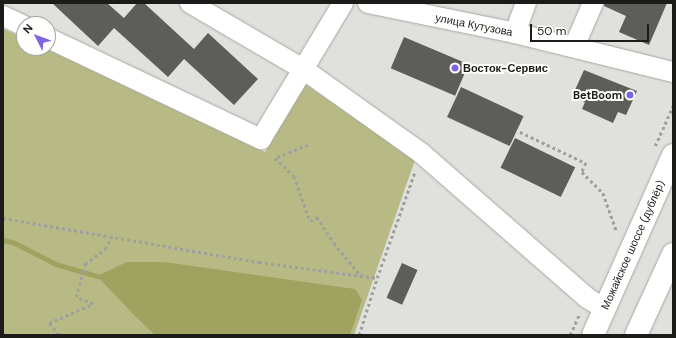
<!DOCTYPE html>
<meta charset="utf-8">
<style>
body{margin:0}
#map{position:relative;width:676px;height:338px;overflow:hidden;background:#e0e0dc;font-family:"DM Sans",sans-serif}
div>[style]{position:absolute}
[style*='--x']{left:calc(var(--x)*1px);top:calc(var(--y)*1px);width:calc(var(--w)*1px);rotate:calc(var(--a)*1deg)}
.green>*{inset:0;background:#b8ba86}
.water>*{inset:0;background:#a0a260}
.stream>*{height:4.5px;margin:-2.25px;padding:0 2.25px;transform-origin:2.25px;border-radius:2.25px;background:#a0a260}
.building>*{inset:0;background:#5d5d59;transform-origin:0 0}
.path>*{height:2.5px;margin-top:-1.25px;transform-origin:0;background:repeating-linear-gradient(90deg,#9f9f9c 0 3px,transparent 0 6px)}
.roads{filter:drop-shadow(0 0 1px #a7a8a4) drop-shadow(0 0 1px #a7a8a4)}
.minor>*{height:20px;margin:-10px;padding:0 10px;transform-origin:10px;border-radius:10px;background:#fff}
.major>*{height:22px;margin:-11px;padding:0 11px;transform-origin:11px;border-radius:11px;background:#fff}
.dots>*{width:11px;height:11px;translate:-50% -50%;box-sizing:border-box;border:2px solid #fffffe;border-radius:50%}
span{translate:-50% -50%;white-space:nowrap;text-align:center;line-height:1.15;-webkit-text-stroke:4px #fffffe;paint-order:stroke}
.street-label{font-size:11px;color:#1b1b19}
.poi-label{font-size:11px;color:#1b1b19;font-weight:700}
.left{translate:0 -50%;text-align:left}
.right{translate:-100% -50%;text-align:right}
.frame{position:absolute;inset:0;border:4px solid #1b1b19;pointer-events:none}
.north{position:absolute;left:16px;top:16px;width:40px;height:40px;box-sizing:border-box;background:#fffffe;border:1px solid #a4a4a2;border-radius:50%;rotate:312deg;font-size:11px;font-weight:700;line-height:16px;text-align:center;color:#1b1b19}
.north::after{content:'';display:block;margin:auto;width:14px;height:18px;background:#7f65e0;clip-path:polygon(50% 0,100% 100%,50% 72%,0 100%)}
.scale{position:absolute;left:530px;top:24px;width:119px;height:18px;box-sizing:border-box;border:2px solid #1b1b19;border-top:0;padding-left:5px;font-size:12px;line-height:14px;white-space:nowrap;color:#1b1b19;-webkit-text-stroke:3px #fffffe;paint-order:stroke}
</style>
<div id="map">
<div class="green">
<i style="clip-path:polygon(3px 29px,24px 38px,24px 48px,44px 48px,265px 152px,305px 84px,415px 160px,354px 335px,3px 335px)"></i>
</div>
<div class="water">
<i style="clip-path:polygon(127px 262px,164px 262px,355px 289px,362px 300px,350px 335px,155px 335px,135px 316px,97px 276px)"></i>
</div>
<div class="stream">
<i style="--x:3;--y:240;--w:12;--a:14"></i>
<i style="--x:15;--y:243;--w:46;--a:27.1"></i>
<i style="--x:56;--y:264;--w:43;--a:16.3"></i>
</div>
<div class="building">
<i style="clip-path:polygon(52px 3px,107px 3px,124px 18px,137px 3px,144px 3px,194px 49px,208px 33px,258px 79px,234px 105px,184px 59px,168px 77px,114px 28px,98px 46px)"></i>
<i style="clip-path:polygon(604px 3px,667px 3px,649px 45px,619px 32px,626px 16px,604px 6px)"></i>
<i style="left:404px;top:37px;width:70px;height:34px;rotate:23deg"></i>
<i style="clip-path:polygon(584px 70px,637px 91px,626px 115px,618px 112px,613px 123px,582px 109px,585px 102px,578px 99px,581px 93px,575px 90px)"></i>
<i style="left:461px;top:87px;width:69px;height:33px;rotate:25deg"></i>
<i style="left:515px;top:138px;width:67px;height:33px;rotate:26deg"></i>
<i style="left:402px;top:263px;width:17px;height:38px;rotate:24deg"></i>
</div>
<div class="path">
<i style="--x:520;--y:132;--w:73;--a:25.2"></i>
<i style="--x:586;--y:163;--w:10;--a:114"></i>
<i style="--x:582;--y:172;--w:30;--a:45"></i>
<i style="--x:603;--y:193;--w:41;--a:70.3"></i>
<i style="--x:308;--y:145;--w:35;--a:158"></i>
<i style="--x:275;--y:158;--w:26;--a:43"></i>
<i style="--x:294;--y:176;--w:48;--a:70.4"></i>
<i style="--x:310;--y:221;--w:8;--a:-30"></i>
<i style="--x:317;--y:217;--w:31;--a:57"></i>
<i style="--x:334;--y:243;--w:41;--a:50.9"></i>
<i style="--x:655;--y:146;--w:44;--a:-65.8"></i>
<i style="--x:3;--y:218;--w:260;--a:9.8"></i>
<i style="--x:259;--y:262;--w:119;--a:7.7"></i>
<i style="--x:59;--y:335;--w:16;--a:-130"></i>
<i style="--x:49;--y:323;--w:48;--a:-23.4"></i>
<i style="--x:93;--y:304;--w:18;--a:-158"></i>
<i style="--x:76;--y:297;--w:26;--a:-74"></i>
<i style="--x:83;--y:272;--w:8;--a:-76"></i>
<i style="--x:85;--y:264;--w:25;--a:-37"></i>
<i style="--x:105;--y:249;--w:15;--a:-62"></i>
<i style="--x:359;--y:335;--w:60;--a:-72.5"></i>
<i style="--x:377;--y:278;--w:114;--a:-70.4"></i>
<i style="--x:570;--y:335;--w:24;--a:-66"></i>
</div>
<div class="roads">
<div class="minor">
<i style="--x:190;--y:3;--w:131;--a:30.3"></i>
<i style="--x:303;--y:69;--w:145;--a:35.4"></i>
<i style="--x:421;--y:153;--w:220;--a:41.1"></i>
<i style="--x:587;--y:298;--w:21;--a:31"></i>
<i style="--x:368;--y:3;--w:150;--a:11.5"></i>
<i style="--x:515;--y:33;--w:163;--a:13.9"></i>
<i style="--x:3;--y:16;--w:23;--a:25"></i>
<i style="--x:515;--y:33;--w:32;--a:-70"></i>
<i style="--x:48;--y:38;--w:236;--a:25.4"></i>
<i style="--x:261;--y:139;--w:159;--a:-58.9"></i>
<i style="--x:574;--y:47;--w:48;--a:-66.6"></i>
</div>
<div class="major">
<i style="--x:593;--y:335;--w:197;--a:-66"></i>
<i style="--x:636;--y:335;--w:89;--a:-65.4"></i>
</div>
</div>
<div class="dots">
<i style="left:455px;top:68px;background:#7f65e0"></i>
<i style="left:630px;top:95px;background:#7f65e0"></i>
</div>
<div class="street-label">
<span style="left:474px;top:25px;rotate:11deg">улица Кутузова</span>
<span style="left:633px;top:245px;rotate:-66deg">Можайское шоссе (дублёр)</span>
</div>
<div class="poi-label">
<span class="left" style="left:463px;top:68px">Восток-Сервис</span>
<span class="right" style="left:622px;top:95px">BetBoom</span>
</div>
<div class="frame"></div>
<div class="north">N</div>
<div class="scale">50 m</div>
</div>
